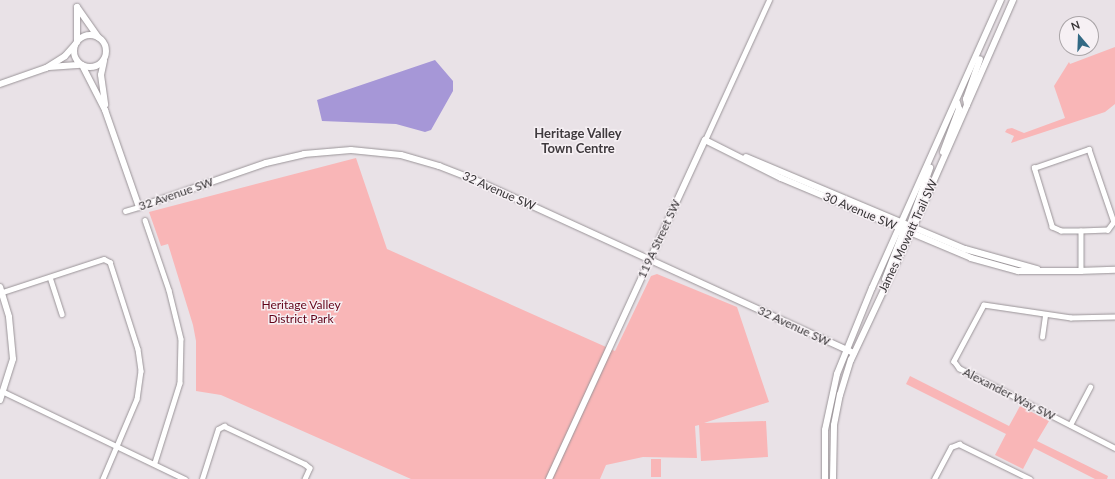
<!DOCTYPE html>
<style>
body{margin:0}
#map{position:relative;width:1115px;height:479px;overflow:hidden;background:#e9e2e7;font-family:Lato,sans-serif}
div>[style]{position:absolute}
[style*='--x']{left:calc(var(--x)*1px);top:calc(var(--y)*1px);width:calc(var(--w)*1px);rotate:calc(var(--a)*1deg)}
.green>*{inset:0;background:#f9b6b7;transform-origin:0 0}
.water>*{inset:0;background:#a697d7}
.roads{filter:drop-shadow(0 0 1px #9a9498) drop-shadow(0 0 1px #9a9498)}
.street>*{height:4.5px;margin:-2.25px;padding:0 2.25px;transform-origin:2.25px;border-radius:2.25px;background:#fff}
.secondary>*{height:6px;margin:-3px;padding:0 3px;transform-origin:3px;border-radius:3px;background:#fff}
.secondary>.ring{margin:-3px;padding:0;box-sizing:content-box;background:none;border:6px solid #fff;border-radius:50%}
span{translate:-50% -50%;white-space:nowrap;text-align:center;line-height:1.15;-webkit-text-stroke:3px #f6f0f4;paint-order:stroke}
.street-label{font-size:12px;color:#373436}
.park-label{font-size:12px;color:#630419}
.neighbourhood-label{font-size:13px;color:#3f3a3e;font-weight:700}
.north{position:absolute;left:1059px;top:16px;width:40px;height:40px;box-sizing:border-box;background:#f6f0f4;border:1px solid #aaa5a8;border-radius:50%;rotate:341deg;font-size:11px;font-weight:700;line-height:16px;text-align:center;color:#373436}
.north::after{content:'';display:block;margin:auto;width:14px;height:18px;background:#326984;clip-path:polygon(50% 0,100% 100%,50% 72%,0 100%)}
</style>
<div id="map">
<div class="green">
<i style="clip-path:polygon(1115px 47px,1115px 104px,1105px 112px,1011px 143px,1014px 136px,1005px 132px,1007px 129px,1012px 128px,1024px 133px,1065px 118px,1054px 86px,1069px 62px,1070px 64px)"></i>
<i style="clip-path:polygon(356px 158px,387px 249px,615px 351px,651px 276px,657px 274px,737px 307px,769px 402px,704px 423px,766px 421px,768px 457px,701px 461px,699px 425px,695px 426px,697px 458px,643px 457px,606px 465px,600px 479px,411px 479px,221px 395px,196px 391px,196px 341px,193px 325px,168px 244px,161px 246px,149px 212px)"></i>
<i style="clip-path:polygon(910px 376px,1009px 426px,1020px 406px,1049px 421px,1037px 441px,1108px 476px,1107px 479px,1095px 479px,1034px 448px,1023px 469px,995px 455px,1006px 434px,906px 384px)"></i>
<i style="left:651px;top:459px;width:10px;height:18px"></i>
</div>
<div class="water">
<i style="clip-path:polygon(435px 60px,453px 81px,453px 91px,431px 130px,425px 132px,396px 124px,322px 121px,317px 100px)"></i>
</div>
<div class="roads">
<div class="street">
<i style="--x:705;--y:140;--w:154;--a:-65.4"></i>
<i style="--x:125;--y:211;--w:15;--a:-16"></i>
<i style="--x:145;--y:220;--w:74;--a:71.1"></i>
<i style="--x:169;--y:290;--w:50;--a:76.2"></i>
<i style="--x:181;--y:339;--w:44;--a:91.3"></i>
<i style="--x:180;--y:383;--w:84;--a:107.4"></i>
<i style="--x:1081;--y:231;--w:20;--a:180"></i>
<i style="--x:1061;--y:231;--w:10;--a:-156"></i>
<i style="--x:1052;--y:227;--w:62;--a:-107"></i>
<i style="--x:1034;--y:168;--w:58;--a:-19.1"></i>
<i style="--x:1089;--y:149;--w:77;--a:71.1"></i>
<i style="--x:1114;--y:222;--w:10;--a:127"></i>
<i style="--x:1108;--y:230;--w:27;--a:178"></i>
<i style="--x:1081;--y:231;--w:40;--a:90"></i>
<i style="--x:50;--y:277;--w:39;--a:72"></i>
<i style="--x:0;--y:293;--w:109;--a:-18.1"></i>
<i style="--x:104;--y:259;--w:7;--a:27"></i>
<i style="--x:110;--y:262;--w:91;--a:72.2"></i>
<i style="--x:138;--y:349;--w:22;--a:82"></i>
<i style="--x:141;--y:371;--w:28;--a:98"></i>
<i style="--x:137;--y:399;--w:87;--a:113"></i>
<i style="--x:1115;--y:317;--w:44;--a:178.7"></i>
<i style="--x:1071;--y:318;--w:88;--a:-171.5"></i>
<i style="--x:984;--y:305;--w:64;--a:118.2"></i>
<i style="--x:954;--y:361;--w:9;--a:54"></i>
<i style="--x:959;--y:368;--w:175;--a:27.1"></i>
<i style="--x:1042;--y:337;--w:22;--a:-82"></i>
<i style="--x:4;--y:392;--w:201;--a:25.7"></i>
<i style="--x:1070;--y:425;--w:43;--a:-62.2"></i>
<i style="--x:202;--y:479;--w:52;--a:-72.3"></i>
<i style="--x:218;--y:429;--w:7;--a:-27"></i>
<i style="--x:224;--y:426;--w:89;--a:25.1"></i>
<i style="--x:305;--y:464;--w:6;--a:39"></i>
<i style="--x:310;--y:468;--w:12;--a:114"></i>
<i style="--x:934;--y:479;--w:36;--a:-62"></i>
<i style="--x:951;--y:447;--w:9;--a:-21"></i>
<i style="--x:959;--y:444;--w:79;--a:26.2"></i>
</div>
<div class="secondary">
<i class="ring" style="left:74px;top:35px;width:26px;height:26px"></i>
<i style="--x:77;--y:42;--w:35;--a:-90"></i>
<i style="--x:77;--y:7;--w:37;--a:55"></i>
<i style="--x:104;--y:61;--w:14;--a:102"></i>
<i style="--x:101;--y:75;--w:30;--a:82"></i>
<i style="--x:82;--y:65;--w:51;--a:62.9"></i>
<i style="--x:105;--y:110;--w:103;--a:70.7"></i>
<i style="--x:139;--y:207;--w:134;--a:-19.1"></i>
<i style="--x:266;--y:163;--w:39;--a:-13"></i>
<i style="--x:304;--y:154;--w:47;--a:-4.9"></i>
<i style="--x:351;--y:150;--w:50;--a:5.7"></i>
<i style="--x:401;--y:155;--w:40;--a:16"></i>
<i style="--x:439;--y:166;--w:44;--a:21.3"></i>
<i style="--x:480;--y:182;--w:411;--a:24.6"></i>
<i style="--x:49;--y:67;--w:32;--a:-4"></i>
<i style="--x:0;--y:84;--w:49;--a:-19.2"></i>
<i style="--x:46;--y:68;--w:22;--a:-32"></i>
<i style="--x:65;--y:56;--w:15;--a:-48"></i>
<i style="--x:967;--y:105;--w:6;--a:-99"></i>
<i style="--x:966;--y:99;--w:42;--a:-70.7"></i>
<i style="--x:943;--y:152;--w:46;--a:-69.6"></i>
<i style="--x:959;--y:109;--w:7;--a:-106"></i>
<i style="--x:746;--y:157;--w:238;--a:22.8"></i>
<i style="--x:965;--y:249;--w:75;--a:15.5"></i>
<i style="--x:909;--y:227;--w:63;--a:-70.4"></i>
<i style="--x:1078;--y:271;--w:37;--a:-2"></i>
<i style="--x:885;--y:279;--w:47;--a:-68.9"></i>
<i style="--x:902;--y:235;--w:9;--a:-84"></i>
<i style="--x:0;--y:287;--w:31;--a:73"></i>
<i style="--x:9;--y:317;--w:42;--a:84.6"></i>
<i style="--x:13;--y:359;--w:43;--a:107.6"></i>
<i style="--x:549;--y:479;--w:373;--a:-65.3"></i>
<i style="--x:705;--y:140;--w:85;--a:26.6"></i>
<i style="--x:781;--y:178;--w:206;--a:22.8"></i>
<i style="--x:971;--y:258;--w:49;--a:15.5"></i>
<i style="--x:1018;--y:271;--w:63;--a:0"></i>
<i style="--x:825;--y:479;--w:49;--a:-90"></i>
<i style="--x:825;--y:430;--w:57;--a:-77.9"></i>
<i style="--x:837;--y:374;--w:93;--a:-67.9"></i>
<i style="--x:872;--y:288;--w:316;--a:-65.9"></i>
<i style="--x:833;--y:479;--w:54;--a:-88.9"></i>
<i style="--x:834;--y:425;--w:31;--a:-79"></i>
<i style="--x:840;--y:395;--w:37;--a:-73"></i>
<i style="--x:851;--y:360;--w:156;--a:-64.9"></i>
<i style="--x:917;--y:219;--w:239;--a:-66.3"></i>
</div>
</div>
<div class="street-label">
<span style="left:499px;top:191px;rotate:24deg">32 Avenue SW</span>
<span style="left:176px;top:194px;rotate:-19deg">32 Avenue SW</span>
<span style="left:860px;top:211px;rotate:23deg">30 Avenue SW</span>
<span style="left:908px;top:236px;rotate:-65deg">James Mowatt Trail SW</span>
<span style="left:659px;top:239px;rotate:-65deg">119A Street SW</span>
<span style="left:794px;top:326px;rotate:25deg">32 Avenue SW</span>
<span style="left:1009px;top:394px;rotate:27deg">Alexander Way SW</span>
</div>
<div class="park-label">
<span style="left:301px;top:312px">Heritage Valley<br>District Park</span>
</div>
<div class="neighbourhood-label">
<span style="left:578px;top:141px">Heritage Valley<br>Town Centre</span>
</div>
<div class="north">N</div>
</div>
